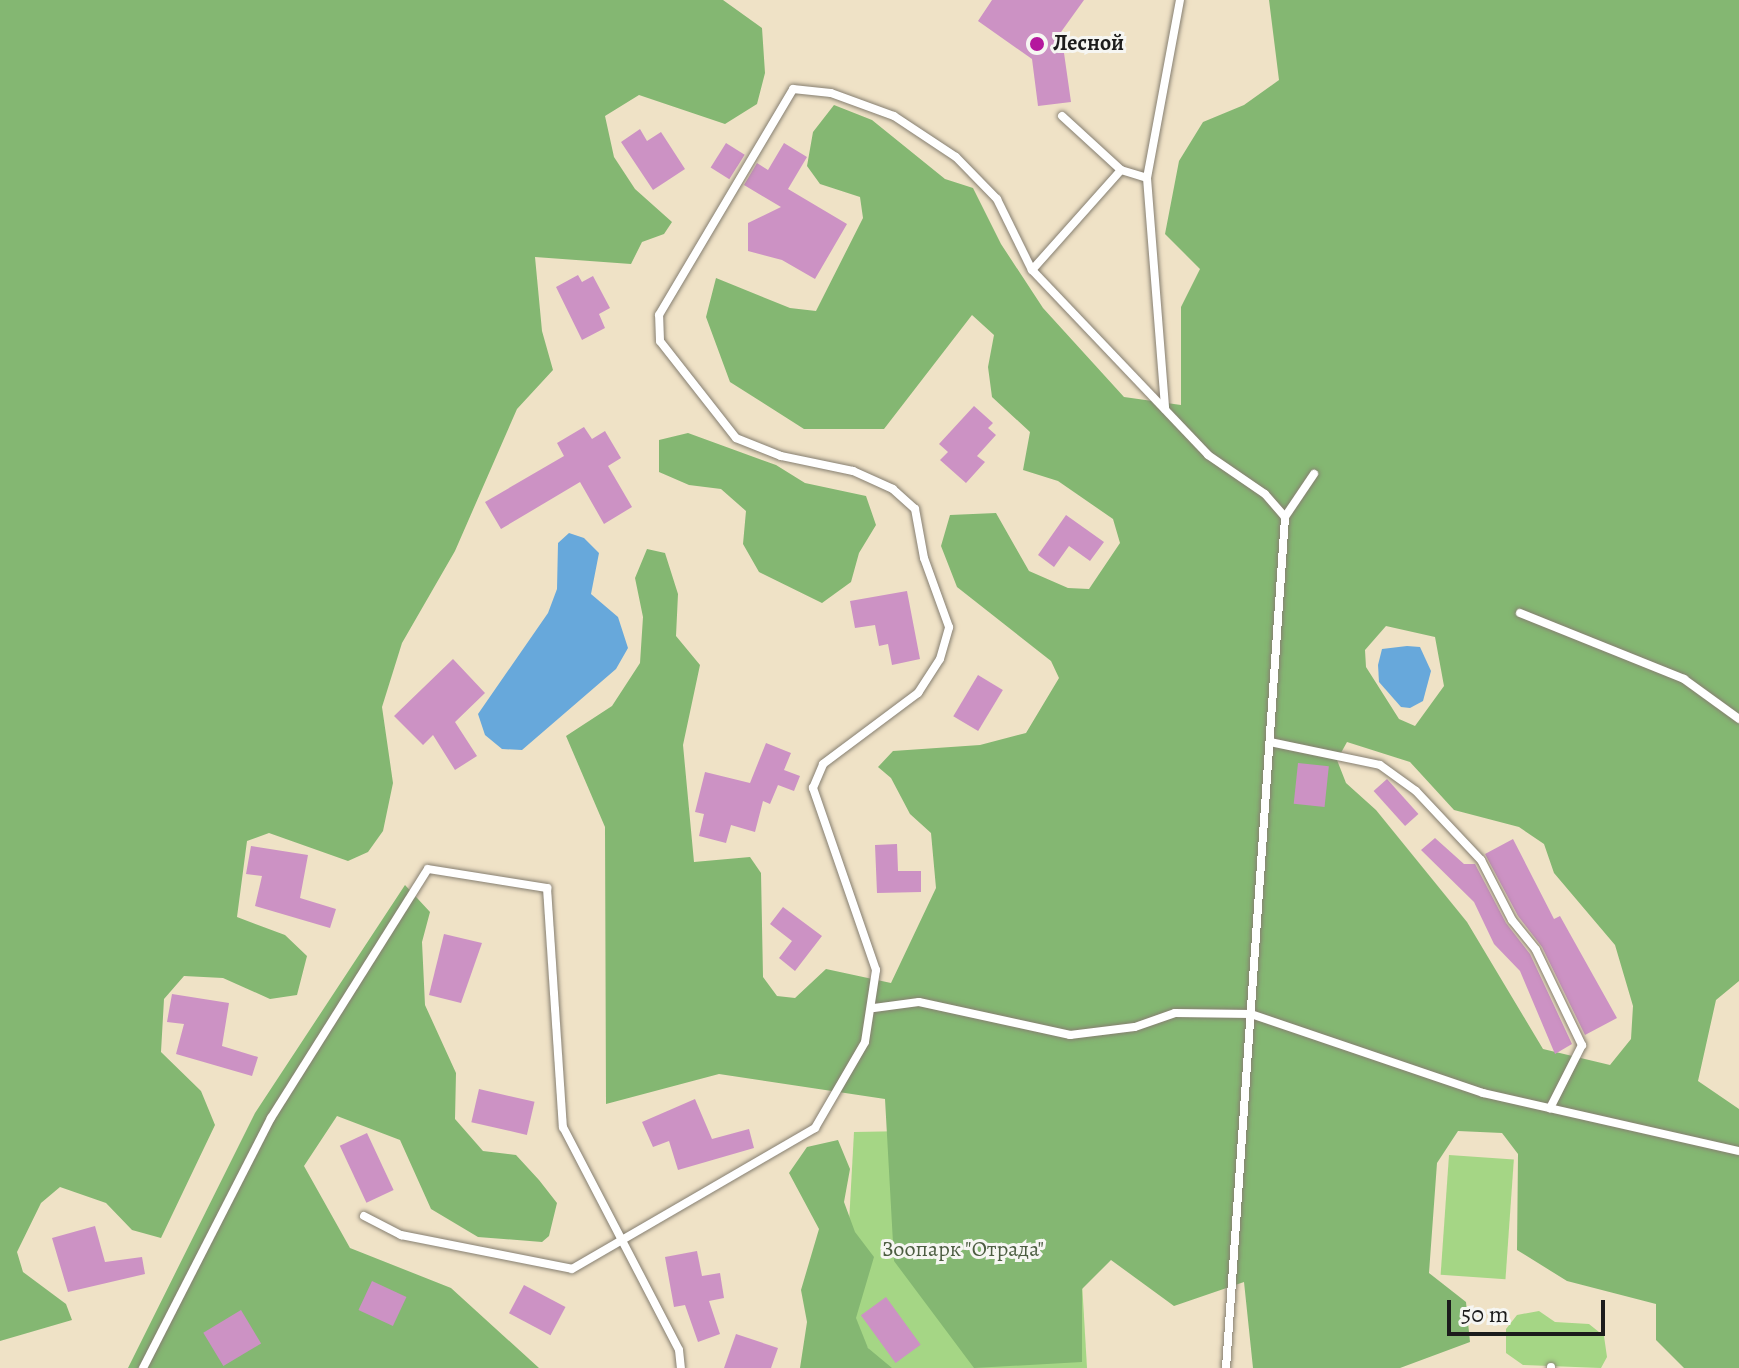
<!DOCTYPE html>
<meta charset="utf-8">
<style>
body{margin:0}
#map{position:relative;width:1739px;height:1368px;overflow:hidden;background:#efe2c6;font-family:Alegreya,serif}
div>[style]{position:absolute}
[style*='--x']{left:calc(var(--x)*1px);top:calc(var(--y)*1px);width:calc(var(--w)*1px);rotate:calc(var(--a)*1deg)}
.green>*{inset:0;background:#a5d685;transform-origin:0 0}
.forest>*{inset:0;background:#84b772}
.water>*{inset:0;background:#67a8db}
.building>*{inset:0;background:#cc92c4;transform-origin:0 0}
.roads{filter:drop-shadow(0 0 2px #867f71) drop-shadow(0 0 2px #867f71)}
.service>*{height:8px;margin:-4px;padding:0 4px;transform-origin:4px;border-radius:4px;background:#fff}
.dots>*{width:22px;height:22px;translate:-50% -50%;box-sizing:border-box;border:4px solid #f6f6f2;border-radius:50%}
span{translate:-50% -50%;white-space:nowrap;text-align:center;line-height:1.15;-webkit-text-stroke:6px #f6f6f2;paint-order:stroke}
.poi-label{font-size:22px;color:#1c1c1c;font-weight:700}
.left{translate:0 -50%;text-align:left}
.park-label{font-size:22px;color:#4c5d41}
.scale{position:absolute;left:1447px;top:1300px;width:158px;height:36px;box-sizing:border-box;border:4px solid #1c1c1c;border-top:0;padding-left:10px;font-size:24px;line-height:28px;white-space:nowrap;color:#1c1c1c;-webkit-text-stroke:6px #f6f6f2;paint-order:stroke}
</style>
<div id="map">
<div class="green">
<i style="clip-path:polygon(1073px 1128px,1087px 1368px,882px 1368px,844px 1314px,854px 1132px)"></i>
<i style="left:1449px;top:1155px;width:65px;height:120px;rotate:4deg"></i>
<i style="clip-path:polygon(1539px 1311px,1555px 1322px,1589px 1324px,1604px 1336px,1607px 1357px,1601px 1368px,1523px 1365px,1506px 1353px,1506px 1329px,1517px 1315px)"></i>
</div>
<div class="forest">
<i style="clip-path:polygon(0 0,723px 0,762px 28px,765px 73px,757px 104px,725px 124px,639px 95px,605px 116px,614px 157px,635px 189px,672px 222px,664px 234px,642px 242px,631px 264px,535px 257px,542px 331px,553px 370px,517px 409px,455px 551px,402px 643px,382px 707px,393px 783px,383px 831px,368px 852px,348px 861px,269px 833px,247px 841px,237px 917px,285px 935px,307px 956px,297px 995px,270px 999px,223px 978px,184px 976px,164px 999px,161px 1052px,201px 1091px,215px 1125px,161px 1238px,132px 1230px,106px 1203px,60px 1187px,41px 1203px,17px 1252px,23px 1272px,66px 1304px,72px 1320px,0 1341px)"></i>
<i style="clip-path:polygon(evenodd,1269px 0,1739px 0,1739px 981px,1716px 1000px,1698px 1081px,1739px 1109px,1739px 1368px,1684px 1368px,1656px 1340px,1656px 1304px,1567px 1281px,1517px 1250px,1518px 1154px,1502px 1133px,1458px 1131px,1437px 1163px,1429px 1273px,1466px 1302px,1470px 1342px,1400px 1368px,1253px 1368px,1244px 1282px,1174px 1306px,1111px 1260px,1082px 1289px,1082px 1362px,974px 1368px,894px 1261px,885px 1099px,719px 1074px,606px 1104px,605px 827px,566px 736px,612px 706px,640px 663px,643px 617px,635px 578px,647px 549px,665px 553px,678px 594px,676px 636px,700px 665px,683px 745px,694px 862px,750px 857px,761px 873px,763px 977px,777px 996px,795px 998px,826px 969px,891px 983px,936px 888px,931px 833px,910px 814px,891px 778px,878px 767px,893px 751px,980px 745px,1026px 733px,1059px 678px,1051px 661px,957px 587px,941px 546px,950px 515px,996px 513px,1029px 571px,1068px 588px,1089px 589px,1120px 543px,1113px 519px,1058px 481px,1023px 470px,1030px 432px,992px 397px,988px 367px,994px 335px,972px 315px,884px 429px,804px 429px,730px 382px,706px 317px,716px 278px,790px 308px,816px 311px,863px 218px,860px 197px,820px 184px,807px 166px,813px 132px,834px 105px,872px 120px,945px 179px,973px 188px,1001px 244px,1043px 308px,1124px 397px,1181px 405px,1181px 307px,1200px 269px,1165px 234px,1179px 161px,1203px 122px,1244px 105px,1279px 80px,1269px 0,1386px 626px,1435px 637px,1444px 686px,1415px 726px,1399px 719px,1366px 667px,1365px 650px,1386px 626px,1269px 0,1347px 742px,1410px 762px,1454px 810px,1519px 827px,1544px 844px,1554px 873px,1615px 945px,1633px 1006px,1631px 1039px,1610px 1065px,1543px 1049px,1467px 922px,1376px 810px,1346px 783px,1337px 760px,1347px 742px)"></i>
<i style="clip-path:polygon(688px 433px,776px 465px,805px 483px,866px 496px,876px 525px,859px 553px,851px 582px,822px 603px,759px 572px,743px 544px,746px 511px,721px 489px,689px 485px,659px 472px,659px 440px)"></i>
<i style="clip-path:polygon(405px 885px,430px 912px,422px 942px,425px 1005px,456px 1073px,455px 1119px,483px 1151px,516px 1155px,539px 1180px,557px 1203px,549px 1236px,542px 1242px,478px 1237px,431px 1209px,400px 1140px,337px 1116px,304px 1166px,350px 1248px,451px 1288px,539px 1368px,128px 1368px,255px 1113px)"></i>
<i style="clip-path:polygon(838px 1140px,850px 1169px,844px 1202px,855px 1232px,874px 1257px,856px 1318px,868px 1348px,892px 1368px,800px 1368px,807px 1322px,801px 1290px,819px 1229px,789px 1173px,807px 1147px)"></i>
</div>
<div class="water">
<i style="clip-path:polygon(569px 533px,584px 538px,599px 553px,591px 594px,618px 617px,628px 648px,616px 669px,522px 750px,502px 749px,485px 735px,478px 714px,548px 613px,557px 589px,558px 543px)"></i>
<i style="clip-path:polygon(1407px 646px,1420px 647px,1431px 671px,1423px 701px,1410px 708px,1401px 707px,1379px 682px,1378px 665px,1382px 649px)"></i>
</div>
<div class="building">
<i style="clip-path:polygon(992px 0,1084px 0,1061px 32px,1071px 102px,1038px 106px,1032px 59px,978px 21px)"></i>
<i style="clip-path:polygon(640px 129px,647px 141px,661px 132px,685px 169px,653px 190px,621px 142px)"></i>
<i style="left:726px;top:143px;width:22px;height:29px;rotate:32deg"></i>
<i style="clip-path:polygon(784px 143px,807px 157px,788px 189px,847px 224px,815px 279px,782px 260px,748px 251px,748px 223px,781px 207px,744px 185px,757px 163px,768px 170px)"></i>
<i style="clip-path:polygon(578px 275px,582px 282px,593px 276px,610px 308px,599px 314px,605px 328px,582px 340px,556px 287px)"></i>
<i style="clip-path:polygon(974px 406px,993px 423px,988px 428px,996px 435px,977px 456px,985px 462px,966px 483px,940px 460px,948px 452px,939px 444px)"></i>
<i style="clip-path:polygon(584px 427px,592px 439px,605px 431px,621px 458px,608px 466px,632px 507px,604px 524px,580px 482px,501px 529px,485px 502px,564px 456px,557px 443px)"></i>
<i style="clip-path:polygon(1066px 515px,1104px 542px,1090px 561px,1069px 546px,1054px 567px,1038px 555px)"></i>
<i style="clip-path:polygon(907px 591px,920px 659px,892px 665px,888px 644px,879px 646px,875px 625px,855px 628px,850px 601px)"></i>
<i style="clip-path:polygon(453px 659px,485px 693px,455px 722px,477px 756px,455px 770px,433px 735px,423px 745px,394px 716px)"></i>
<i style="left:978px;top:675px;width:29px;height:48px;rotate:31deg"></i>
<i style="clip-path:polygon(766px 743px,791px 753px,784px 770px,800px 776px,794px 791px,778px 785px,770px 804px,763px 801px,755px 832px,731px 825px,726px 843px,699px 836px,704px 814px,695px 812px,705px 772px,750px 783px)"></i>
<i style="left:1298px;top:763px;width:31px;height:41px;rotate:6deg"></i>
<i style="left:1387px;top:779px;width:47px;height:18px;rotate:48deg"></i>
<i style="clip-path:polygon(1435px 838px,1464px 864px,1475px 864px,1506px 923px,1530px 954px,1572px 1044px,1555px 1054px,1520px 971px,1494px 944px,1474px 902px,1421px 850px)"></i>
<i style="clip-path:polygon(1513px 839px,1554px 919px,1560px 916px,1617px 1018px,1585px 1035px,1542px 947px,1518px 916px,1485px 854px)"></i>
<i style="clip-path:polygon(897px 844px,898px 871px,921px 871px,921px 892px,877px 893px,875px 845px)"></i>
<i style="clip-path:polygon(251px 846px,308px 855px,300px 898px,336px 909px,330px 928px,255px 906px,262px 876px,246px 874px)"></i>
<i style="clip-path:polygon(783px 907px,822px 936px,795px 971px,779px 958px,792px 941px,770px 924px)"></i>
<i style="clip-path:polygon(444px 934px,482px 943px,461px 1003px,429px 995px)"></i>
<i style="clip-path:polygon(172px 994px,229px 1003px,222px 1046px,258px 1057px,252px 1076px,176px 1054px,184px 1024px,167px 1022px)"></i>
<i style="left:479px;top:1089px;width:57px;height:34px;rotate:13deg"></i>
<i style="clip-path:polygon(695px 1099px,712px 1139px,749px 1129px,754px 1148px,678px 1170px,669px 1141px,653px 1147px,642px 1122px)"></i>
<i style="left:367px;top:1133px;width:63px;height:30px;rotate:65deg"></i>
<i style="clip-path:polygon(95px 1226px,105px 1262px,142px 1257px,145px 1274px,68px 1292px,52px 1238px)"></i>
<i style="clip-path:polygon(697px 1251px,702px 1276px,720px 1273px,724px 1298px,709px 1301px,720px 1334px,698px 1342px,685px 1305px,674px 1307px,665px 1257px)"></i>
<i style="left:372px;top:1281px;width:38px;height:32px;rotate:25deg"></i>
<i style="left:524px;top:1285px;width:47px;height:32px;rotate:28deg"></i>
<i style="left:886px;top:1297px;width:59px;height:31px;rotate:54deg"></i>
<i style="left:241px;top:1310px;width:39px;height:44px;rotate:59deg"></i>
<i style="clip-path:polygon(736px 1334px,778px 1348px,771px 1368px,724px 1368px)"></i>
</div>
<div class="roads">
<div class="service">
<i style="--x:1121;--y:170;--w:27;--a:17"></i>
<i style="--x:1147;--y:178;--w:232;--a:85.5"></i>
<i style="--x:1147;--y:178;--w:181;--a:-79.5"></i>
<i style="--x:1032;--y:270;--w:134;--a:-48.3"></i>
<i style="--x:1121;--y:170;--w:80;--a:-137.5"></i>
<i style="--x:1520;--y:613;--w:177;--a:21.9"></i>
<i style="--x:1684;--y:679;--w:68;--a:36"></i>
<i style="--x:1270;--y:742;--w:112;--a:11.8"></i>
<i style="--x:1380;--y:765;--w:44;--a:35.8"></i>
<i style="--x:1416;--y:791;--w:95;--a:46.7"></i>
<i style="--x:1481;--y:860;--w:68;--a:62.7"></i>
<i style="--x:1512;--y:920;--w:38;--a:51"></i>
<i style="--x:1536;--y:950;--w:106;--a:64.2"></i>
<i style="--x:1582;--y:1045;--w:71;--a:116.9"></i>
<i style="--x:874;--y:1008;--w:45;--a:-7.6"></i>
<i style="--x:919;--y:1002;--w:155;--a:12.3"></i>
<i style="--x:1070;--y:1035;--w:65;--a:-7"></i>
<i style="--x:1135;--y:1027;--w:42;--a:-19.3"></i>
<i style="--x:1175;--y:1013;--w:76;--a:0.8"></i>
<i style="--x:1251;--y:1014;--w:245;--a:18.8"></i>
<i style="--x:1483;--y:1093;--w:262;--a:12.8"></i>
<i style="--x:364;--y:1216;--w:42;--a:27.2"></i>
<i style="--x:401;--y:1235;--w:174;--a:11.2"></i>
<i style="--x:572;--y:1269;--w:281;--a:-30.1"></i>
<i style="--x:815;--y:1128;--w:99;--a:-59.8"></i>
<i style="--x:865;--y:1042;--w:73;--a:-81.3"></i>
<i style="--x:876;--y:970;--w:193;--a:-109.1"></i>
<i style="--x:813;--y:788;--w:26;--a:-67"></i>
<i style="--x:823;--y:764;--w:119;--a:-36.8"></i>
<i style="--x:918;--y:693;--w:40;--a:-57.1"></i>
<i style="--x:940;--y:659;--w:33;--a:-74"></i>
<i style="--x:949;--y:627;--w:73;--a:-109.9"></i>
<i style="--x:924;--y:558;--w:50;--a:-100.4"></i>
<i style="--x:915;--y:509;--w:30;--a:-138"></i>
<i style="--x:893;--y:489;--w:44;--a:-155.8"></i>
<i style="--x:853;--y:471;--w:74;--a:-168.2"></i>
<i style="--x:781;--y:456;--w:48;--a:-158.2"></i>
<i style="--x:736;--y:438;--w:123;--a:-128.1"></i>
<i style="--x:660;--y:341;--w:26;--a:-92"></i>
<i style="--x:659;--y:315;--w:263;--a:-59.3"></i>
<i style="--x:793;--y:89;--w:38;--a:6"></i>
<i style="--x:831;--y:93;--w:67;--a:20.1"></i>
<i style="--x:894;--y:116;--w:74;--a:33.5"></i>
<i style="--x:956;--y:157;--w:59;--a:45.7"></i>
<i style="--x:997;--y:199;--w:79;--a:63.8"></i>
<i style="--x:1032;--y:270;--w:255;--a:46.4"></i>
<i style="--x:1208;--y:455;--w:69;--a:34.4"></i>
<i style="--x:1265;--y:494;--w:30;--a:49"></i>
<i style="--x:1551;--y:1367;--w:1;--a:90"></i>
<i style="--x:143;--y:1368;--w:281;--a:-62.9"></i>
<i style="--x:271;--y:1118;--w:294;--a:-57.8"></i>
<i style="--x:428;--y:869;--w:121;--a:9.1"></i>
<i style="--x:547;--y:888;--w:240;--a:86.2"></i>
<i style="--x:563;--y:1127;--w:251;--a:62.5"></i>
<i style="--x:679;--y:1350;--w:18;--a:84"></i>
<i style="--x:1226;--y:1368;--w:853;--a:-86.03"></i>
<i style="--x:1285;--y:517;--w:52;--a:-56"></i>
</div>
</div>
<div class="dots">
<i style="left:1037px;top:44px;background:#b5179e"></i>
</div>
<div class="poi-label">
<span class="left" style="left:1053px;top:44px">Лесной</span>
</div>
<div class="park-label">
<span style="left:963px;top:1250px">Зоопарк "Отрада"</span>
</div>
<div class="scale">50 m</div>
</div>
